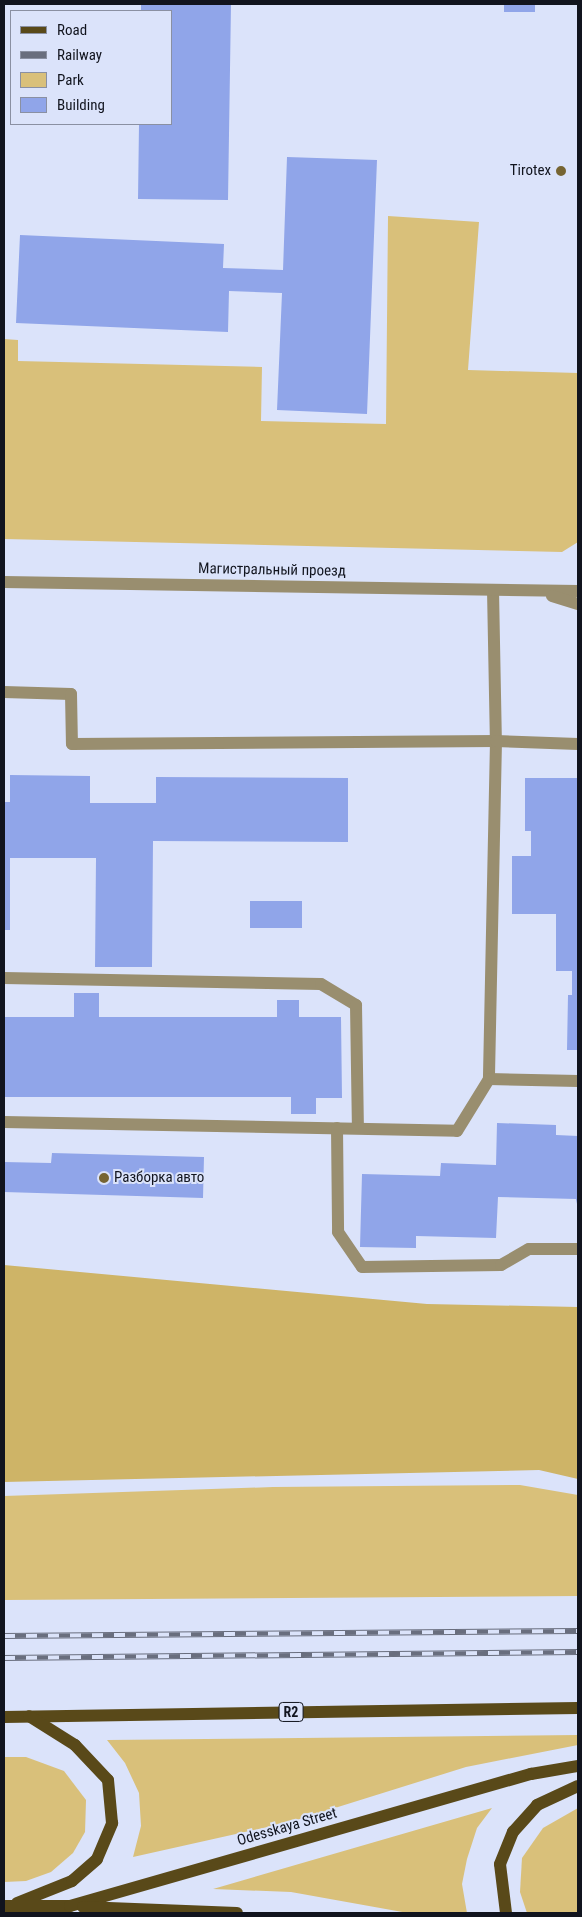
<!DOCTYPE html>
<meta charset="utf-8">
<style>
body{margin:0}
#map{position:relative;width:582px;height:1917px;overflow:hidden;background:#dbe3fa;font-family:"Roboto Condensed",sans-serif}
div>[style]{position:absolute}
[style*='--x']{left:calc(var(--x)*1px);top:calc(var(--y)*1px);width:calc(var(--w)*1px);rotate:calc(var(--a)*1deg)}
.green>*{inset:0;background:#d9c07a}
.forest>*{inset:0;background:#ceb467}
.building>*{inset:0;background:#90a5e9;transform-origin:0 0}
.service>*{height:12px;margin:-6px;padding:0 6px;transform-origin:6px;border-radius:6px;background:#998e6f}
.minor>*{height:12px;margin:-6px;padding:0 6px;transform-origin:6px;border-radius:6px;background:#998e6f}
.primary>*{height:12px;margin:-6px;padding:0 6px;transform-origin:6px;border-radius:6px;background:#594919}
.rail>*{height:5.5px;margin-top:-2.75px;transform-origin:0;background:repeating-linear-gradient(90deg,#dbe3fa 0 11px,#696e7e 0 22px);box-sizing:border-box;border-block:1px solid #696e7e}
.dots>*{width:14px;height:14px;translate:-50% -50%;box-sizing:border-box;border:2px solid #dbe3fa;border-radius:50%}
span{translate:-50% -50%;white-space:nowrap;text-align:center;line-height:1.15;-webkit-text-stroke:4px #dbe3fa;paint-order:stroke}
.shield-label span{padding:1px 4px;background:#dbe3fa;border:1px solid;border-radius:4px;-webkit-text-stroke-width:0}
.shield-label{font-size:14px;color:#11141e;font-weight:700}
.poi-label{font-size:15px;color:#11141e}
.right{translate:-100% -50%;text-align:right}
.left{translate:0 -50%;text-align:left}
.street-label{font-size:15px;color:#11141e}
.frame{position:absolute;inset:0;border:5px solid #11141e;pointer-events:none}
.legend{position:absolute;left:10px;top:10px;width:162px;height:115px;box-sizing:border-box;background:#dbe3fa;border:1px solid #8a90a2;margin:0;padding:6px 9px;list-style:none;font-size:15px;color:#11141e}
.legend li{display:flex;align-items:center;gap:10px;height:25px}
.legend b{width:25px;border:1px solid #8a90a2}
</style>
<div id="map">
<div class="green">
<i style="clip-path:polygon(388px 216px,479px 222px,468px 370px,578px 373px,578px 542px,562px 552px,4px 539px,4px 339px,18px 340px,18px 361px,262px 367px,261px 421px,386px 424px)"></i>
<i style="clip-path:polygon(520px 1485px,578px 1495px,578px 1596px,4px 1600px,4px 1496px,273px 1487px)"></i>
<i style="clip-path:polygon(578px 1735px,578px 1745px,466px 1767px,290px 1822px,133px 1857px,141px 1826px,139px 1793px,125px 1763px,107px 1740px)"></i>
<i style="clip-path:polygon(4px 1757px,26px 1757px,64px 1771px,86px 1800px,85px 1832px,73px 1853px,51px 1872px,26px 1881px,4px 1882px)"></i>
<i style="clip-path:polygon(492px 1808px,477px 1828px,467px 1859px,462px 1884px,467px 1913px,408px 1913px,291px 1892px,213px 1889px)"></i>
<i style="clip-path:polygon(578px 1808px,578px 1913px,527px 1913px,520px 1892px,522px 1858px,543px 1828px)"></i>
</div>
<div class="forest">
<i style="clip-path:polygon(4px 1265px,427px 1304px,578px 1307px,578px 1479px,539px 1470px,4px 1482px)"></i>
</div>
<div class="building">
<i style="clip-path:polygon(141px 4px,231px 4px,228px 200px,138px 199px,139px 124px,171px 124px,171px 11px,141px 11px)"></i>
<i style="left:504px;top:4px;width:31px;height:8px"></i>
<i style="clip-path:polygon(287px 157px,377px 160px,367px 414px,277px 410px,282px 293px,229px 291px,228px 332px,16px 323px,20px 235px,224px 244px,223px 268px,283px 270px)"></i>
<i style="clip-path:polygon(10px 775px,90px 776px,90px 803px,156px 803px,156px 777px,348px 778px,348px 842px,153px 841px,152px 967px,95px 967px,96px 858px,10px 858px,10px 930px,4px 930px,4px 802px,10px 802px)"></i>
<i style="clip-path:polygon(525px 778px,578px 778px,578px 1050px,567px 1050px,568px 995px,572px 995px,572px 971px,556px 971px,556px 914px,512px 914px,512px 856px,531px 856px,531px 831px,525px 831px)"></i>
<i style="left:250px;top:901px;width:52px;height:27px"></i>
<i style="clip-path:polygon(74px 993px,99px 993px,99px 1017px,277px 1017px,277px 1000px,299px 1000px,299px 1017px,341px 1017px,342px 1098px,316px 1098px,316px 1114px,291px 1114px,291px 1097px,4px 1097px,4px 1017px,74px 1017px)"></i>
<i style="clip-path:polygon(497px 1123px,556px 1125px,556px 1135px,578px 1136px,578px 1209px,576px 1199px,498px 1197px,496px 1238px,416px 1236px,416px 1248px,360px 1247px,362px 1174px,440px 1176px,441px 1163px,496px 1165px)"></i>
<i style="clip-path:polygon(52px 1153px,204px 1157px,203px 1198px,4px 1192px,4px 1162px,51px 1163px)"></i>
</div>
<div class="service">
<i style="--x:493;--y:590;--w:151;--a:88.9"></i>
<i style="--x:496;--y:741;--w:338;--a:91.2"></i>
<i style="--x:489;--y:1079;--w:89;--a:1.3"></i>
<i style="--x:4;--y:692;--w:67;--a:1.7"></i>
<i style="--x:71;--y:694;--w:50;--a:88.9"></i>
<i style="--x:72;--y:744;--w:424;--a:-0.4"></i>
<i style="--x:496;--y:741;--w:82;--a:2.1"></i>
<i style="--x:4;--y:978;--w:317;--a:1.1"></i>
<i style="--x:321;--y:984;--w:41;--a:31"></i>
<i style="--x:356;--y:1005;--w:123;--a:89.1"></i>
<i style="--x:4;--y:1122;--w:453;--a:1.1"></i>
<i style="--x:457;--y:1131;--w:61;--a:-58.4"></i>
<i style="--x:337;--y:1128;--w:104;--a:89.4"></i>
<i style="--x:338;--y:1232;--w:42;--a:55.6"></i>
<i style="--x:362;--y:1267;--w:139;--a:-0.8"></i>
<i style="--x:501;--y:1265;--w:32;--a:-30"></i>
<i style="--x:529;--y:1249;--w:49;--a:0"></i>
</div>
<div class="minor">
<i style="--x:4;--y:582;--w:574;--a:0.9"></i>
<i style="--x:552;--y:596;--w:27;--a:17"></i>
</div>
<div class="primary">
<i style="--x:4;--y:1717;--w:574;--a:-0.9"></i>
<i style="--x:17;--y:1903;--w:59;--a:-21.8"></i>
<i style="--x:72;--y:1881;--w:33;--a:-41"></i>
<i style="--x:97;--y:1859;--w:39;--a:-67"></i>
<i style="--x:112;--y:1823;--w:43;--a:-95.3"></i>
<i style="--x:108;--y:1780;--w:48;--a:-133.3"></i>
<i style="--x:75;--y:1745;--w:54;--a:-147.8"></i>
<i style="--x:4;--y:1906;--w:66;--a:0"></i>
<i style="--x:70;--y:1906;--w:480;--a:-16"></i>
<i style="--x:531;--y:1774;--w:48;--a:-9.7"></i>
<i style="--x:83;--y:1907;--w:154;--a:2.2"></i>
<i style="--x:506;--y:1913;--w:49;--a:-97"></i>
<i style="--x:500;--y:1864;--w:35;--a:-68"></i>
<i style="--x:513;--y:1832;--w:36;--a:-48"></i>
<i style="--x:537;--y:1805;--w:45;--a:-24.9"></i>
</div>
<div class="rail">
<i style="--x:4;--y:1636;--w:574;--a:-0.5"></i>
<i style="--x:4;--y:1658;--w:574;--a:-0.6"></i>
</div>
<div class="dots">
<i style="left:561px;top:171px;background:#766432"></i>
<i style="left:104px;top:1178px;background:#766432"></i>
</div>
<div class="shield-label">
<span style="left:291px;top:1712px">R2</span>
</div>
<div class="poi-label">
<span class="right" style="left:551px;top:171px">Tirotex</span>
<span class="left" style="left:114px;top:1178px">Разборка авто</span>
</div>
<div class="street-label">
<span style="left:272px;top:570px;rotate:1deg">Магистральный проезд</span>
<span style="left:287px;top:1827px;rotate:-16deg">Odesskaya Street</span>
</div>
<div class="frame"></div>
<ul class="legend">
<li><b style="height:6px;background:#594919"></b>Road</li>
<li><b style="height:6px;background:#696e7e"></b>Railway</li>
<li><b style="height:14px;background:#d9c07a"></b>Park</li>
<li><b style="height:14px;background:#90a5e9"></b>Building</li>
</ul>
</div>
